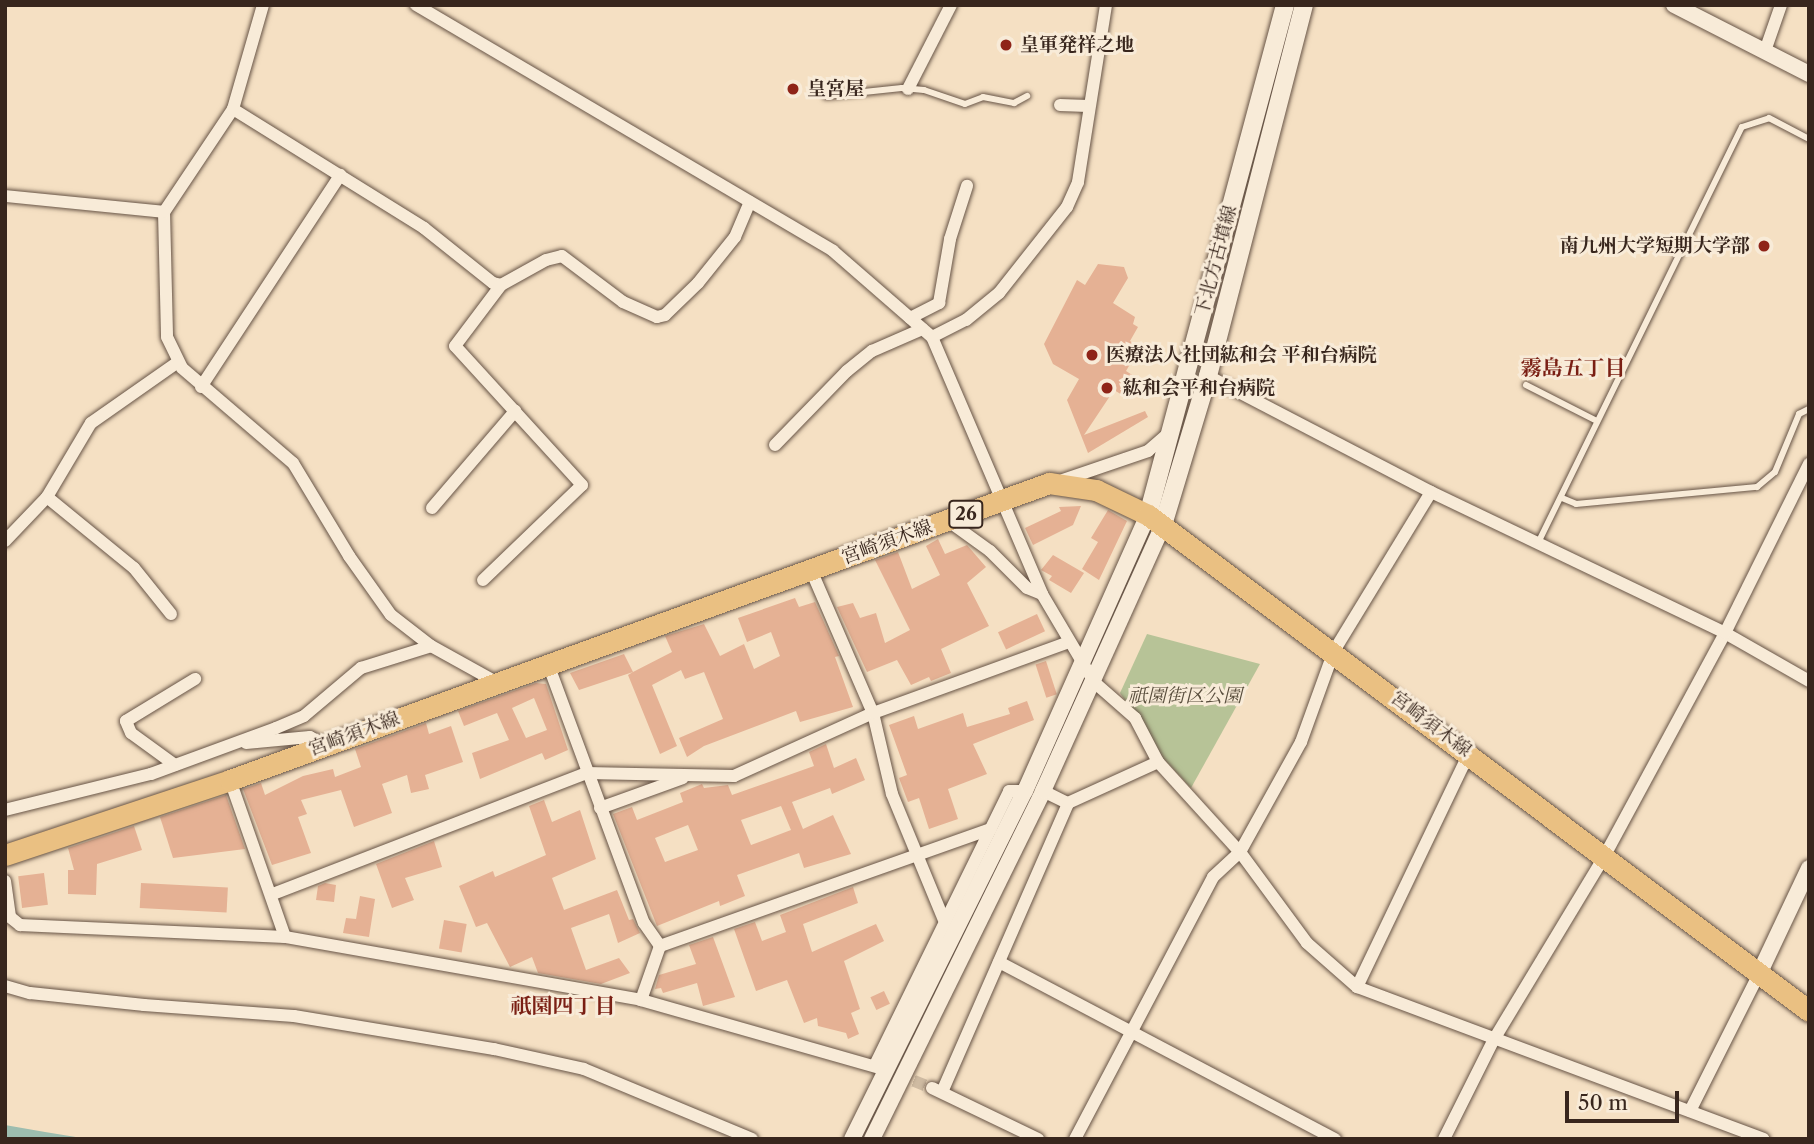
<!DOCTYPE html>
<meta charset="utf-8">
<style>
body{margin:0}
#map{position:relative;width:1814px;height:1144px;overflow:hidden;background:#f5e0c3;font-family:"Libre Caslon Text","Noto Serif JP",serif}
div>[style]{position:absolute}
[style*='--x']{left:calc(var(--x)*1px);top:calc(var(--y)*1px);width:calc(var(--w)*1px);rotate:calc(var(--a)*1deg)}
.green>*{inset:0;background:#b7c397}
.water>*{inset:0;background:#9dbdaf}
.building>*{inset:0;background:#e5b194;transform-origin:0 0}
.minor-tunnel>*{height:12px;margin-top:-6px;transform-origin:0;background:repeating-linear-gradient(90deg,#cfbba2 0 12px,transparent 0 18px)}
.roads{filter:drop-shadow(0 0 2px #675446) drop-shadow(0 0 2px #675446)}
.service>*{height:6px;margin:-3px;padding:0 3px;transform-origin:3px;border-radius:3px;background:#f8ebd8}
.minor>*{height:12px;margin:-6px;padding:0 6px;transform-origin:6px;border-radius:6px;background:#f8ebd8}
.tertiary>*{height:16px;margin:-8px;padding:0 8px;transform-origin:8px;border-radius:8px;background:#f8ebd8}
.secondary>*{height:18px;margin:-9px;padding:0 9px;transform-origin:9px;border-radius:9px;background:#f8ebd8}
.primary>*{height:21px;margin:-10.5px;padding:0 10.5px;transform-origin:10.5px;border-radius:10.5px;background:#eac082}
.dots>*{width:19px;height:19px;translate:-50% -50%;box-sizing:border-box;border:4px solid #f8ebd8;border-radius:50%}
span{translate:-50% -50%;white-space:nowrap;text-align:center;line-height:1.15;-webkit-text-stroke:6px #f8ebd8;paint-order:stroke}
.shield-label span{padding:2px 5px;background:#f8ebd8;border:2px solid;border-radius:5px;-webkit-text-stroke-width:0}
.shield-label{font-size:18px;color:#38261d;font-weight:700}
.poi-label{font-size:19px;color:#38261d;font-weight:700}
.left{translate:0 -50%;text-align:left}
.right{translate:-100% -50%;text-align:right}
.street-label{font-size:19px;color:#38261d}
.park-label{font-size:19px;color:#584d3c;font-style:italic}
.neighbourhood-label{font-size:21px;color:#7a1f14;font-weight:700}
.frame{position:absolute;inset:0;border:7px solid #38261d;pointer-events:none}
.scale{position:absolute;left:1565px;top:1091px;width:114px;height:32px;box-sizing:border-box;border:4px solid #38261d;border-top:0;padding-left:9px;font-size:21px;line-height:24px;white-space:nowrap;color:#38261d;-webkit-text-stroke:5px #f8ebd8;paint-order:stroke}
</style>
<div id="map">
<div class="green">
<i style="clip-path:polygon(1147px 634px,1260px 664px,1191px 788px,1164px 759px,1120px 693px)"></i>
</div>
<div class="water">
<i style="clip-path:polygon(5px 1125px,45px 1132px,88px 1139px,5px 1139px)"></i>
</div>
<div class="building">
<i style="clip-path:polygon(1098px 264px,1124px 267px,1128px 278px,1113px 303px,1135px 317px,1133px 324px,1138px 327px,1130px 341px,1140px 347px,1126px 371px,1137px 378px,1124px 396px,1114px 390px,1084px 435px,1145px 411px,1148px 417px,1088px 453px,1067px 400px,1079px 379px,1053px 364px,1044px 344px,1077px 280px,1085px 285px)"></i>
<i style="clip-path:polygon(1081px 506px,1073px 525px,1033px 545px,1025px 528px,1061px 511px,1059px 507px)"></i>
<i style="clip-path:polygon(1108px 510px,1127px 521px,1099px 580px,1082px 569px,1098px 542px,1091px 538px)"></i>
<i style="clip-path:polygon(938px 539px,945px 554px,967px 545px,986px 567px,967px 583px,989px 626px,941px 649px,951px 673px,931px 681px,929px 677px,911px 685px,897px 660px,867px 672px,837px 607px,853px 603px,860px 618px,876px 613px,885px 643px,910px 630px,875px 560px,898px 552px,912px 589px,940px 575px,926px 546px)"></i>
<i style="clip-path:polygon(1053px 555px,1084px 573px,1071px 593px,1049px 580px,1052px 576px,1041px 570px)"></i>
<i style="clip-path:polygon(795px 598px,799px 607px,815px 602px,839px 656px,835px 657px,853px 707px,800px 722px,796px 711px,704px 746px,687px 757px,679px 738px,723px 719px,704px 672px,685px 679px,681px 670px,652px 685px,677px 746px,660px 754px,628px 675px,633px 672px,579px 690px,570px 673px,624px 654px,633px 672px,672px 652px,665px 636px,704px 624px,720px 656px,744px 644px,754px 669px,780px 656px,771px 632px,747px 642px,738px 618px)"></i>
<i style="left:1037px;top:614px;width:19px;height:43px;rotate:65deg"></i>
<i style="left:1046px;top:661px;width:35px;height:11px;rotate:72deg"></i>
<i style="clip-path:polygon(evenodd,536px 683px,546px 684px,568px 750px,545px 760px,542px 753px,480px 779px,472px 753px,509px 740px,497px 713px,464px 726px,458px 711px,536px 683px,534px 698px,547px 730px,526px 738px,512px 708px,534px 698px)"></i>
<i style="clip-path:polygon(1027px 701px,1034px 720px,973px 744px,987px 774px,948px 789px,958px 819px,929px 829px,919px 798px,908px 802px,899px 778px,907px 775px,889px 725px,914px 716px,918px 729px,963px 713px,967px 727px,1010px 714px,1008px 708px)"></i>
<i style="clip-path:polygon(426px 723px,429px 734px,451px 726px,463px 762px,425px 775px,429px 789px,411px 793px,407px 775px,382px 784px,392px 813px,354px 827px,341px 790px,301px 800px,307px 814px,298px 817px,311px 853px,272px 865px,243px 789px,261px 783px,265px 795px,303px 776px,333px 769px,335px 777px,361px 767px,355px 749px)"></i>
<i style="clip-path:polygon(evenodd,826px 744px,834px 768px,856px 758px,865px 780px,832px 794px,830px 788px,792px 802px,803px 829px,833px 815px,851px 854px,804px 868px,799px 853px,737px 875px,745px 896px,720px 906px,719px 901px,657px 926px,613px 814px,632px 807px,637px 820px,683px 802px,680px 793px,702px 784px,704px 788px,728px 785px,732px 795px,814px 766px,809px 752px,826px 744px,781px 806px,791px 830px,751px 845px,741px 820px,781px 806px,826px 744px,688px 825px,698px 850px,665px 862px,655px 838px,688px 825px)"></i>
<i style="clip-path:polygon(226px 795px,245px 849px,173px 858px,160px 817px)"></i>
<i style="clip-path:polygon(544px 800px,552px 822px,580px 810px,596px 859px,552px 878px,564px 910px,617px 890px,629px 920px,633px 919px,640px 933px,618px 943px,609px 914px,571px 928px,586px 970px,619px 958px,630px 973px,601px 984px,538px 973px,532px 957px,510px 967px,487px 923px,476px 927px,459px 886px,493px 871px,495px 877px,546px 855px,529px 806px)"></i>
<i style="clip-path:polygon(134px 826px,142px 850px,97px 864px,96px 895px,68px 894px,68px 870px,74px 870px,68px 848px)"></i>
<i style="clip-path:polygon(434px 841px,442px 867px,405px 878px,414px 900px,392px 908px,376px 864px)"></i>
<i style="left:44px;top:873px;width:32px;height:26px;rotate:83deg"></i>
<i style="left:141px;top:883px;width:87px;height:25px;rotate:3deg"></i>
<i style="clip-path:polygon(325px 883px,336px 885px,334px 902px,316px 900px,318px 886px)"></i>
<i style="clip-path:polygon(853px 887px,858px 903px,803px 924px,812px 952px,876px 924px,884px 941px,844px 961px,860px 1009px,851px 1013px,859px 1034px,848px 1039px,846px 1033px,818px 1026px,817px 1018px,804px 1023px,787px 980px,756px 991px,734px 929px,755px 922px,762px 941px,786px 932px,780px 915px)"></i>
<i style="clip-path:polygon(360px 896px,375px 899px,369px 937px,343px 933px,346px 918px,356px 919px)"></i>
<i style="left:444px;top:920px;width:23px;height:29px;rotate:10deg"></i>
<i style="clip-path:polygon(713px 937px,735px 997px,703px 1006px,697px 983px,663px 993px,661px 988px,655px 989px,659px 975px,696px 964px,689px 945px)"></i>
<i style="left:884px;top:991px;width:14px;height:15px;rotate:65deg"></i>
</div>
<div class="minor-tunnel">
<i style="--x:897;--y:1074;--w:38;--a:22"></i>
</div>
<div class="roads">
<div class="service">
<i style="--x:826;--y:96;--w:76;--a:-6"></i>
<i style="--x:902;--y:88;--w:22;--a:5"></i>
<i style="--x:924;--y:90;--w:43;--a:18.9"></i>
<i style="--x:965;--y:104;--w:19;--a:-21"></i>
<i style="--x:983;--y:97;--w:32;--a:11"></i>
<i style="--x:1014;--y:103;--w:15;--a:-28"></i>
<i style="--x:1526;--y:385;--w:77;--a:26.9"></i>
<i style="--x:1562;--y:498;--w:15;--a:23"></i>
<i style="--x:1576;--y:504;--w:182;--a:-5.4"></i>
<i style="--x:1757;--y:487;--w:23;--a:-40"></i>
<i style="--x:1775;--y:472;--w:63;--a:-67.5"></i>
<i style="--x:1799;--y:414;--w:11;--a:-27"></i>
<i style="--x:1538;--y:543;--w:463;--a:-63.9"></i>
<i style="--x:1742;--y:127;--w:28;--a:-18"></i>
<i style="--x:1769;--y:118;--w:45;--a:27.7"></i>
</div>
<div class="minor">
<i style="--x:263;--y:5;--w:108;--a:106.1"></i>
<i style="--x:233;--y:109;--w:124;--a:123.8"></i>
<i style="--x:164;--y:212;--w:125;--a:88.6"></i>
<i style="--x:167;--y:337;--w:34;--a:64"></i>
<i style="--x:182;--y:368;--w:146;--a:40.6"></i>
<i style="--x:293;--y:463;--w:109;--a:58.9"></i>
<i style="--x:349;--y:556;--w:72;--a:54.6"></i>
<i style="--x:391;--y:615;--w:51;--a:37.8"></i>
<i style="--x:431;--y:646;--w:74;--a:29"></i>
<i style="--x:416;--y:5;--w:484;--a:30.5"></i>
<i style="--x:833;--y:251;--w:131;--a:41"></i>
<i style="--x:932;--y:337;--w:280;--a:66.8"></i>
<i style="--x:1765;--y:51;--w:49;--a:-70.8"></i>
<i style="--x:908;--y:89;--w:94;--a:-62.9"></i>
<i style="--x:1060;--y:105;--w:28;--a:2"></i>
<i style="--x:233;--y:109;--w:225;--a:31.9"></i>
<i style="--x:424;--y:228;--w:88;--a:38.6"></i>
<i style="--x:493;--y:283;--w:8;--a:14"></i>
<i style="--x:501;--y:285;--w:51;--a:-29.1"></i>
<i style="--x:546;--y:260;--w:16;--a:-14"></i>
<i style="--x:562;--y:256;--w:76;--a:37"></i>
<i style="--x:623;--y:302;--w:37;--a:24"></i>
<i style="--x:657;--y:317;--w:8;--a:-14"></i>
<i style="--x:665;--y:315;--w:46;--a:-44.1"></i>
<i style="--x:698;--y:283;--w:59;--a:-51.2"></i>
<i style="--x:735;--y:237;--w:38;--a:-67"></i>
<i style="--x:5;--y:196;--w:160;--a:5.7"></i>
<i style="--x:910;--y:318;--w:33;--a:-27"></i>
<i style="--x:939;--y:303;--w:65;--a:-80.2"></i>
<i style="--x:950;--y:239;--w:56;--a:-72.2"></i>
<i style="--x:932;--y:337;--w:38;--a:-27"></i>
<i style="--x:966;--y:320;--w:43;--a:-39.3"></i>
<i style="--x:999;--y:293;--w:110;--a:-51.7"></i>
<i style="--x:1067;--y:207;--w:27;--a:-66"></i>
<i style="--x:1078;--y:182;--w:179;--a:-81"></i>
<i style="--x:1208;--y:376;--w:251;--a:27.5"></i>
<i style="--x:1431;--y:492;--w:326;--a:25.6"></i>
<i style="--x:1725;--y:633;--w:97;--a:29.7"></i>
<i style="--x:201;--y:387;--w:254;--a:-56.7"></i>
<i style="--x:775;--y:445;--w:103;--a:-45.8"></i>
<i style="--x:847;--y:371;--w:32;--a:-39"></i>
<i style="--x:872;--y:351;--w:55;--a:-23.7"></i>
<i style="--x:1063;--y:480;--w:90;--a:-18.8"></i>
<i style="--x:1148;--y:451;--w:29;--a:-41"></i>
<i style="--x:47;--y:497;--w:112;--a:39.2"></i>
<i style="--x:134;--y:568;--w:59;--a:51.2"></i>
<i style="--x:432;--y:508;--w:128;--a:-49.4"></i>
<i style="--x:947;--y:520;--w:53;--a:35.8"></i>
<i style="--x:990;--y:551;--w:52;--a:45"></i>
<i style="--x:1027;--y:588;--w:16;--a:22"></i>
<i style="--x:1042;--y:594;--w:102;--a:59.4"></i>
<i style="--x:1094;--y:682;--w:55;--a:41.3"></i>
<i style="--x:1135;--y:718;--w:50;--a:62.4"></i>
<i style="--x:1158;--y:762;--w:122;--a:47.7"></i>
<i style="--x:1240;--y:852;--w:113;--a:53.6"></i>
<i style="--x:1307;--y:943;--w:67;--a:41.3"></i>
<i style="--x:1357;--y:987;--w:434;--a:20.5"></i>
<i style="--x:5;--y:541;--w:61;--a:-46.3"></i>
<i style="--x:47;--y:497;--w:86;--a:-59.3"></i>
<i style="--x:91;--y:423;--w:106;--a:-35"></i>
<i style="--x:811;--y:570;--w:156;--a:66.6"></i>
<i style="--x:873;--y:713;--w:83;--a:76.8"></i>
<i style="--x:892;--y:794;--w:136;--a:67.6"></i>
<i style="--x:483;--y:580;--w:137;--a:-43.8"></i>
<i style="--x:582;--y:485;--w:188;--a:-132.4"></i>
<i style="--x:455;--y:346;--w:76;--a:-53"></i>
<i style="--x:548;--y:664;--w:276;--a:69.7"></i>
<i style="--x:644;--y:923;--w:28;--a:55"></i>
<i style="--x:246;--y:743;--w:64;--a:-5.4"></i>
<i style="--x:310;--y:737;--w:18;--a:27"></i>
<i style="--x:175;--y:765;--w:54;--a:-144"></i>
<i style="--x:131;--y:733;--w:13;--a:-113"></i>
<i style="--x:126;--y:721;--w:81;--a:-31.3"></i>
<i style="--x:230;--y:780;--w:166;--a:70.7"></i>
<i style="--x:1043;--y:791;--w:28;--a:26"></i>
<i style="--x:600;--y:808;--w:88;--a:-19.9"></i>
<i style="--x:5;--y:810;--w:150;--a:-13.9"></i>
<i style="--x:151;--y:774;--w:133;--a:-20.2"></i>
<i style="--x:276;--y:728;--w:30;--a:-23"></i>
<i style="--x:304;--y:716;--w:75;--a:-40.1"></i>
<i style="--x:361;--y:668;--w:73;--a:-17.4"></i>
<i style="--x:5;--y:881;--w:36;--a:82"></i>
<i style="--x:10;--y:917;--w:13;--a:39"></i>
<i style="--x:20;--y:925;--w:265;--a:2.6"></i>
<i style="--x:285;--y:937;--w:362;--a:10"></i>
<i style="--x:641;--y:1000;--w:253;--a:15.9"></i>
<i style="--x:273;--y:894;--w:336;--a:-21.1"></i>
<i style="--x:586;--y:773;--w:148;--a:1.2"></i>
<i style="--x:734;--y:776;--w:153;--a:-24.4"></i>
<i style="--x:873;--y:713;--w:208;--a:-19.9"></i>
<i style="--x:660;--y:946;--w:351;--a:-19.5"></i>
<i style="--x:999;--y:962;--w:380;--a:27.8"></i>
<i style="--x:5;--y:986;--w:26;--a:16"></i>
<i style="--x:30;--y:993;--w:115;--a:6"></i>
<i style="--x:144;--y:1005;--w:150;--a:4.2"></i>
<i style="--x:294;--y:1016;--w:203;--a:9.4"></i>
<i style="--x:494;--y:1049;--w:92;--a:12.5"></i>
<i style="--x:584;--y:1069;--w:182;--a:22.6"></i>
<i style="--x:1357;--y:987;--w:259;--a:-64.4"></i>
<i style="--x:641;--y:1000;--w:57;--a:-70.6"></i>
<i style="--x:875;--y:1065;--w:305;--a:-63.9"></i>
<i style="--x:1009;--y:791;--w:16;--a:0"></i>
<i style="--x:932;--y:1088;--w:118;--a:25.7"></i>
<i style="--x:942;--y:1092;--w:315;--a:-66.4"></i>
<i style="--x:1068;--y:803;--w:99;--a:-24.5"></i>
<i style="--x:1690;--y:1111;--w:153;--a:-63.3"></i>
<i style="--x:1075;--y:1139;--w:296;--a:-62.2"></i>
<i style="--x:1213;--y:877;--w:37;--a:-43"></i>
<i style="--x:1240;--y:852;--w:126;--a:-61"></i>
<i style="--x:1301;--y:742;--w:97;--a:-70.1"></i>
<i style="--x:1334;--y:651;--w:186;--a:-58.6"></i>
<i style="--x:1444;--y:1139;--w:110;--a:-63.4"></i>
<i style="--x:1493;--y:1041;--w:217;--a:-58.9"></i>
<i style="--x:1605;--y:855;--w:252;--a:-61.6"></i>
<i style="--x:1725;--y:633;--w:189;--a:-63.6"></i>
</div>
<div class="tertiary">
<i style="--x:1674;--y:5;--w:152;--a:27.1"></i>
<i style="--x:1759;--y:974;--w:117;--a:-64.7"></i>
<i style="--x:852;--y:1139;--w:389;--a:-63.6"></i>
<i style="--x:1025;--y:791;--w:302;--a:-66"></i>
<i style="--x:872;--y:1139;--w:388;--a:-63.8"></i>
<i style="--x:1043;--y:791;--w:292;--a:-65.7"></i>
</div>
<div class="secondary">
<i style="--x:1148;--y:515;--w:528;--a:-74.96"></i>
<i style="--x:1163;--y:525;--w:156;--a:-73.2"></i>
<i style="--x:1208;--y:376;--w:383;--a:-75.5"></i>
</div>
<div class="primary">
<i style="--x:5;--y:855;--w:237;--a:-18.4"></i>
<i style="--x:230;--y:780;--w:871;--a:-19.93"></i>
<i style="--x:1049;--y:483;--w:48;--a:8.5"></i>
<i style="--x:1096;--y:490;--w:58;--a:25.7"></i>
<i style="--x:1148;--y:515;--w:826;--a:36.88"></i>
</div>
</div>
<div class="dots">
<i style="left:1006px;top:45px;background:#8f2418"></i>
<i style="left:793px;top:89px;background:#8f2418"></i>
<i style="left:1764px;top:246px;background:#8f2418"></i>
<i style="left:1092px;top:355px;background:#8f2418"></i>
<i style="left:1107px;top:388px;background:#8f2418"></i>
</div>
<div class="shield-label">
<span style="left:966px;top:514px">26</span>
</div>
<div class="poi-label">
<span class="left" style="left:1020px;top:45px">皇軍発祥之地</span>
<span class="left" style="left:807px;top:89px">皇宮屋</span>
<span class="right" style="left:1750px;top:246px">南九州大学短期大学部</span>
<span class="left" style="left:1106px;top:355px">医療法人社団紘和会 平和台病院</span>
<span class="left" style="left:1123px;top:388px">紘和会平和台病院</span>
</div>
<div class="street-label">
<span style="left:1216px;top:261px;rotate:-75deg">下北方古墳線</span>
<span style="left:887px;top:542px;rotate:-20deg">宮崎須木線</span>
<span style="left:1431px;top:724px;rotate:37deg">宮崎須木線</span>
<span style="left:354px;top:734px;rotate:-20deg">宮崎須木線</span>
</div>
<div class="park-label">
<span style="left:1185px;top:696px">祇園街区公園</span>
</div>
<div class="neighbourhood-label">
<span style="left:1573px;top:368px">霧島五丁目</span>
<span style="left:563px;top:1006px">祇園四丁目</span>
</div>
<div class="frame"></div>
<div class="scale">50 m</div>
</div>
